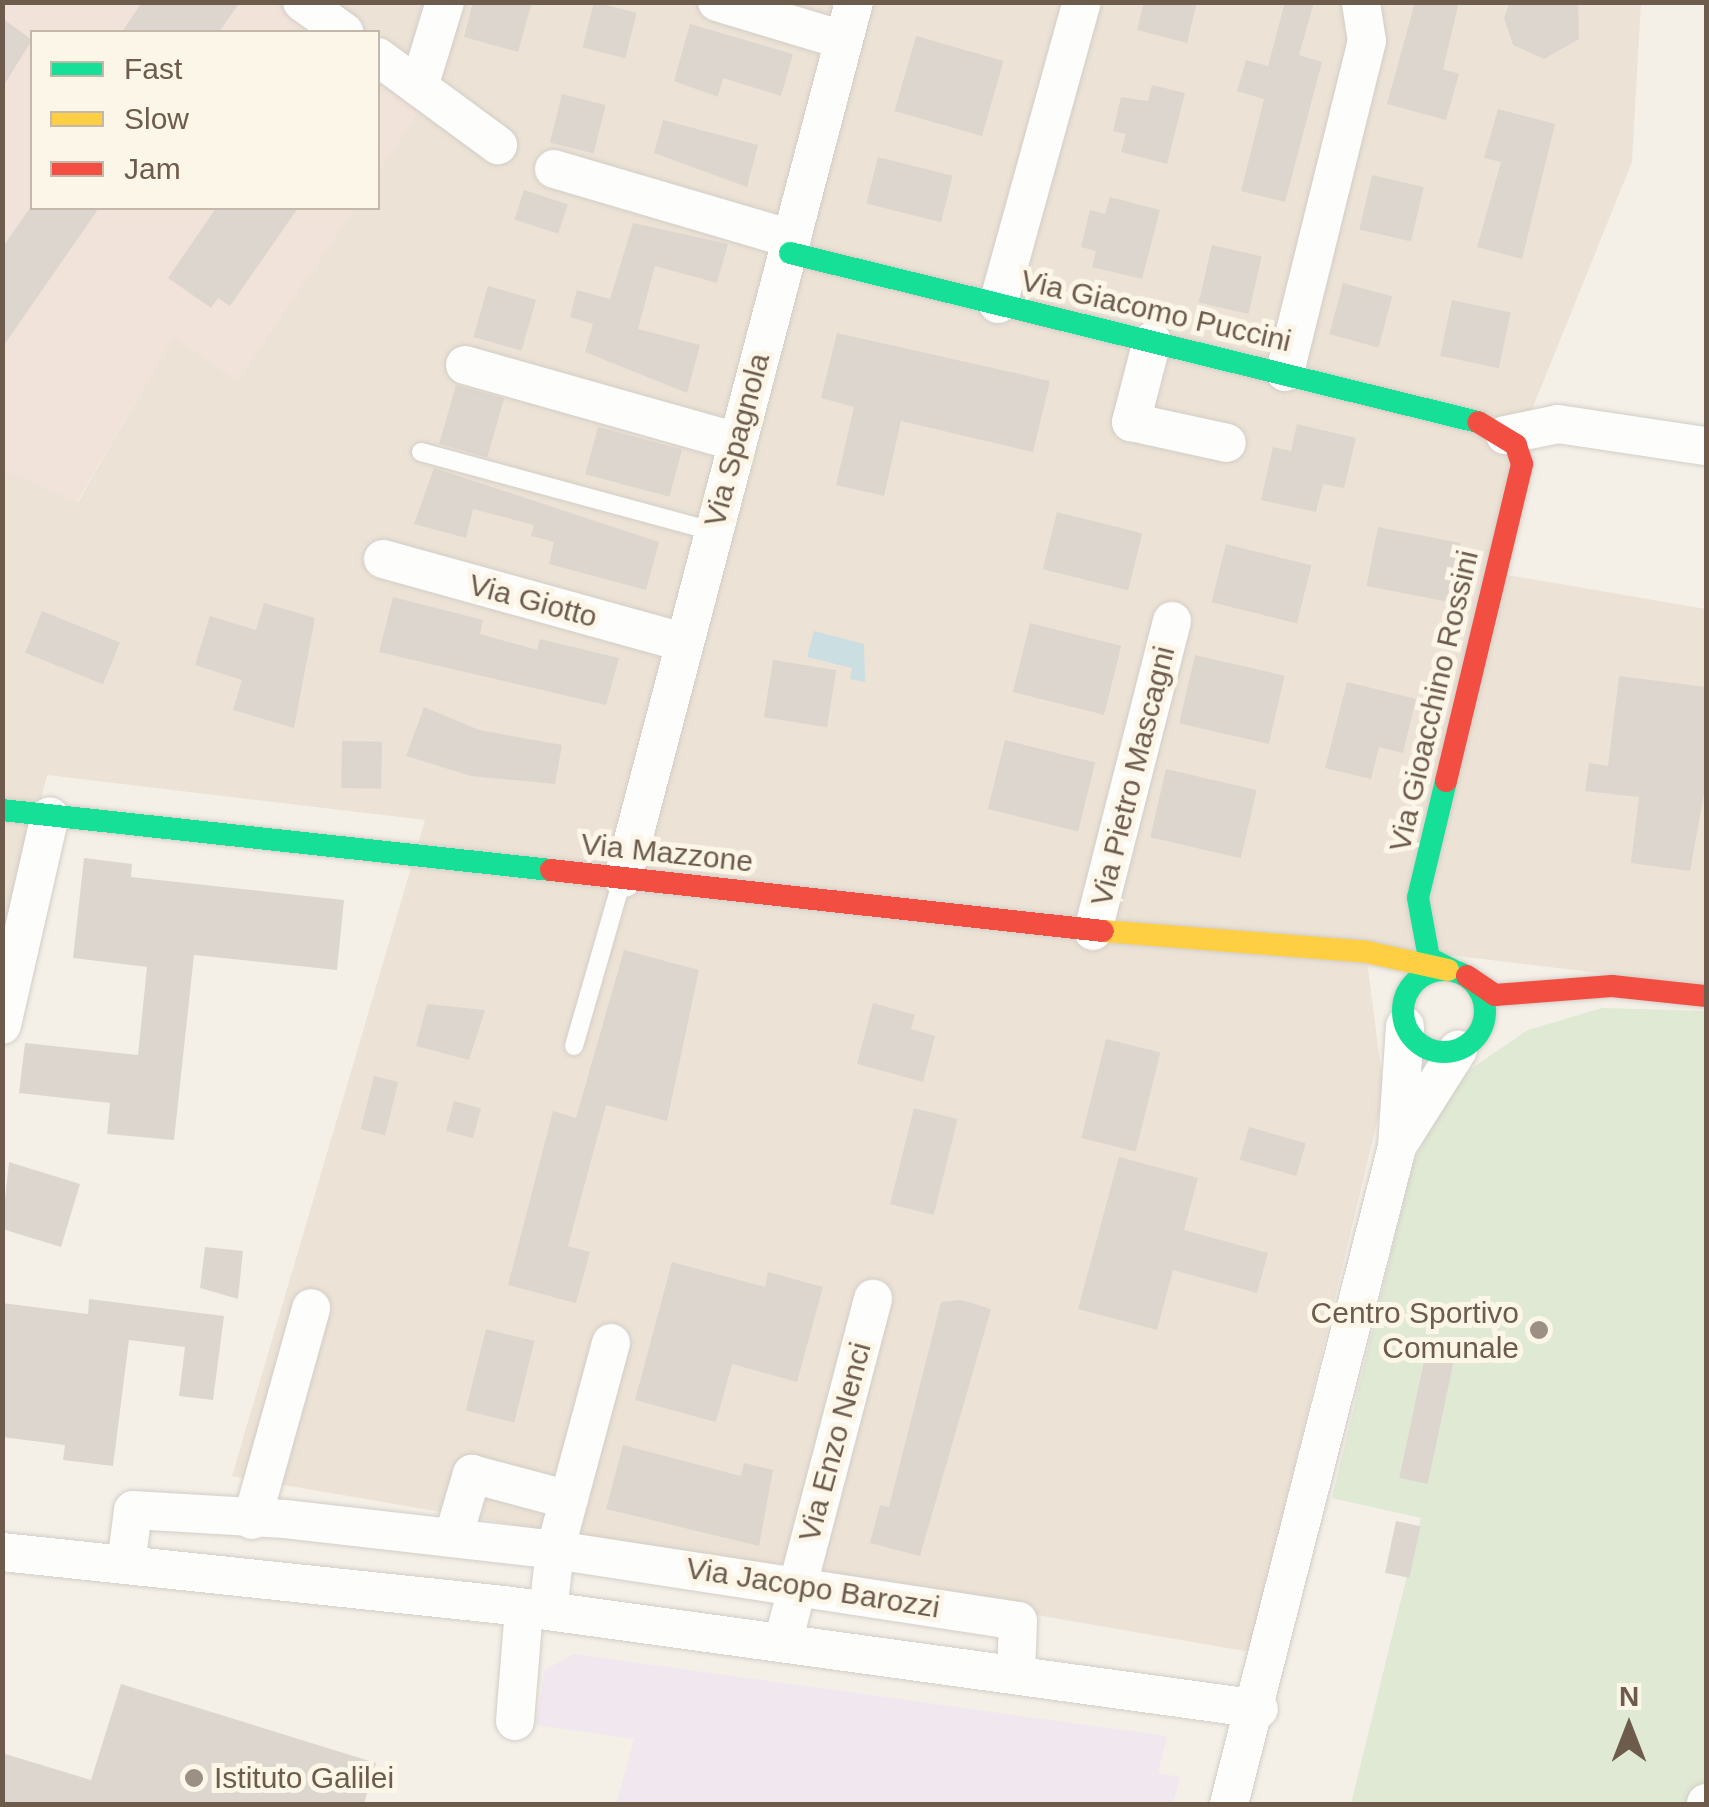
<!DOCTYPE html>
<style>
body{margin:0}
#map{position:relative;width:1709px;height:1807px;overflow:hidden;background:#f4f0e8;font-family:Arial,sans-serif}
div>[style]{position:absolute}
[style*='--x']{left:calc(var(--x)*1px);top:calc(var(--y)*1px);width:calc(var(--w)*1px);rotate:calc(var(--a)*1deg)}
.residential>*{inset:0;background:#ece3d6}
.commercial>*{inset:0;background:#f1e3d9}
.education>*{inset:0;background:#f1e7ef}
.green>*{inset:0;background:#dfe9d4}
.water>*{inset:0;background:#cbdee2}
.building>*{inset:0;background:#ddd6ce;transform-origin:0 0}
.roads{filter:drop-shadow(0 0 2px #d3cdc6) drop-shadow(0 0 2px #d3cdc6)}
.lane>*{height:18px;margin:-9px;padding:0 9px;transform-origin:9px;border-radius:9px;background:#fdfdfc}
.street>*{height:38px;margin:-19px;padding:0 19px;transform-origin:19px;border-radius:19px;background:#fdfdfc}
.fast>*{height:22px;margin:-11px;padding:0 11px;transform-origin:11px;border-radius:11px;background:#16e098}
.fast>.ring{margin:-11px;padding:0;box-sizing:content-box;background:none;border:22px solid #16e098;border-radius:50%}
.slow>*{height:22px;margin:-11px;padding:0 11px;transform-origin:11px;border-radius:11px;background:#ffcf43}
.jam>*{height:22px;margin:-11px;padding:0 11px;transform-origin:11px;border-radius:11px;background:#f24e42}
.dots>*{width:28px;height:28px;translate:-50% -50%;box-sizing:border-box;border:5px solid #fcf6e8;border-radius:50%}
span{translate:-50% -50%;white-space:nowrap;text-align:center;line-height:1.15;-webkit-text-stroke:10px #fcf6e8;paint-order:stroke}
.street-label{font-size:30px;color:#6d5b4c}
.poi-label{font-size:30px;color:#6d5b4c}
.right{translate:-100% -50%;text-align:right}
.left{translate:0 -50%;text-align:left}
.frame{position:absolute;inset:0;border:5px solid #6d5b4c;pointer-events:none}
.legend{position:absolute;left:30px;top:30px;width:350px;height:180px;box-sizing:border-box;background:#fcf6e8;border:2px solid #c3b8aa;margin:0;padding:12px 18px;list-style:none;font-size:30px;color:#6d5b4c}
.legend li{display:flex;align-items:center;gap:20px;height:50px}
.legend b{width:50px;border:2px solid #c3b8aa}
.north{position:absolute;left:1579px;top:1677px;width:100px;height:100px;-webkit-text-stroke:8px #fcf6e8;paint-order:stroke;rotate:0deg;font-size:28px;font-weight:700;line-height:40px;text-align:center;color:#6d5b4c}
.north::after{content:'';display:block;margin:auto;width:35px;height:45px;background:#6d5b4c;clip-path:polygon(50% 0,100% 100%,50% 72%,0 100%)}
</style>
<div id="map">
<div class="residential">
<i style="clip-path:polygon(305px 3px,1641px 3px,1632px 162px,1529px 417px,1490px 572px,1706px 609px,1706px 986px,1365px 945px,1384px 1093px,1250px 1652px,232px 1476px,425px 820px,47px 775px,3px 954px,3px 469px,78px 502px,173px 336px,237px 380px,354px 208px,378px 208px,378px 172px,431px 92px,378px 54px,378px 32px,348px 32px)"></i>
</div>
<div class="commercial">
<i style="clip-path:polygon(3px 3px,305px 3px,348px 32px,32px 32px,32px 208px,354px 208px,237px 381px,173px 337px,77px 502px,3px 469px)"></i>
<i style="clip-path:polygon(378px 54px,431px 92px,378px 172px)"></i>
</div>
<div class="education">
<i style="clip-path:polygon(573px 1654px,1167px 1736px,1158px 1773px,1180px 1777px,1173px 1804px,616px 1804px,634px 1739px,536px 1725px,545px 1670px)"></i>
</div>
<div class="green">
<i style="clip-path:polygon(1602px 1008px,1706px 1011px,1706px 1804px,1351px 1804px,1421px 1518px,1332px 1498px,1413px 1162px,1452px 1088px,1475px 1066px,1528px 1030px)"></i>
</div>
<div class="water">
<i style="clip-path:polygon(814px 631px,864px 644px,865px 682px,850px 679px,852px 668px,807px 657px)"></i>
</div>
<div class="building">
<i style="clip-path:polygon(142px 2px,240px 2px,219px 32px,122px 32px)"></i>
<i style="clip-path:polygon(473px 2px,532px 2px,518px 52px,464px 37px)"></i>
<i style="left:594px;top:2px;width:44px;height:47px;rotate:14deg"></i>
<i style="clip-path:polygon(1144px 2px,1197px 2px,1187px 43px,1137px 30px)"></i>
<i style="clip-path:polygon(1285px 2px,1314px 2px,1299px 55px,1322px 62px,1285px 202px,1241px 191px,1264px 99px,1237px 91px,1246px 60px,1268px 66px)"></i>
<i style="clip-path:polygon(1415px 2px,1459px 2px,1443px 69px,1459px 74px,1446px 120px,1387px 104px)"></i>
<i style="clip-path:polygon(1510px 2px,1578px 2px,1579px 39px,1544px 59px,1513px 45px,1504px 18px)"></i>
<i style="clip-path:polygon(2px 18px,32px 40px,2px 88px)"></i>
<i style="clip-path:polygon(690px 24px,793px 54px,781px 96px,723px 78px,718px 97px,674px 81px)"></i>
<i style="left:916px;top:36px;width:91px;height:78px;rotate:16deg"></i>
<i style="clip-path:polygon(1152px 85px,1185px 93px,1167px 164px,1121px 152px,1126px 134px,1113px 131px,1121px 97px,1148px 101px)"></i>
<i style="left:562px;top:94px;width:45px;height:50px;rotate:14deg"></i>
<i style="clip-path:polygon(1498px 109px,1555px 124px,1522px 259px,1477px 247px,1501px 162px,1484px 158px)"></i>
<i style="clip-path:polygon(663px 120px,758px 145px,747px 187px,654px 153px)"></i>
<i style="left:878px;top:157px;width:77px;height:48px;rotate:14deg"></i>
<i style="left:1372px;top:175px;width:53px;height:56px;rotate:13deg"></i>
<i style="left:524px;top:190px;width:46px;height:31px;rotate:18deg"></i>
<i style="clip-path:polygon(1110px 197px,1160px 210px,1142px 279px,1092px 267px,1096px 251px,1081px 247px,1090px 210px,1105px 214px)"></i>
<i style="clip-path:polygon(30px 208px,99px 208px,2px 348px,2px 248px)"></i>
<i style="clip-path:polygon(216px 208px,298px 208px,230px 306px,218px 298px,211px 308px,168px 278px)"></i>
<i style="clip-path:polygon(633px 223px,728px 244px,717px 283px,655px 266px,638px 329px,700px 345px,687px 393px,585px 352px,593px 324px,570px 317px,577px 290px,610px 299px)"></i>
<i style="left:1212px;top:245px;width:51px;height:59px;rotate:13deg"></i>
<i style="left:1343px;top:283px;width:51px;height:53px;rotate:15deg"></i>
<i style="left:488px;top:286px;width:50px;height:53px;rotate:16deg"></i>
<i style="left:1452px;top:300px;width:60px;height:57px;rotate:12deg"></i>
<i style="clip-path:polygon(837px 333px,1050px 381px,1033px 452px,901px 421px,884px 496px,836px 485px,854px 407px,821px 398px)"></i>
<i style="left:456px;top:385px;width:50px;height:61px;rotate:16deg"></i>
<i style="clip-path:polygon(1297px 424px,1356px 438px,1344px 488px,1323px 484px,1316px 512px,1261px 500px,1273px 447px,1291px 451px)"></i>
<i style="left:598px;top:427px;width:87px;height:49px;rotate:15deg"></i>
<i style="clip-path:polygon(434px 468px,659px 542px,646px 590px,549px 564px,554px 542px,531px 536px,534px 525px,473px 509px,466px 538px,414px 524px)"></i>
<i style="left:1057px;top:512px;width:88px;height:59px;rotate:14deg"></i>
<i style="left:1378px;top:527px;width:84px;height:60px;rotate:11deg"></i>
<i style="left:1226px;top:544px;width:88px;height:60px;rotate:14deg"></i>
<i style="clip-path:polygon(393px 597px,483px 620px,480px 634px,537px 650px,540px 639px,619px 658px,606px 705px,379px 652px)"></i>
<i style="clip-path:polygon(264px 603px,315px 618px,294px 728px,233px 710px,242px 680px,195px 665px,210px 616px,256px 630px)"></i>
<i style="left:42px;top:611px;width:84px;height:45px;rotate:22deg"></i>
<i style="left:1030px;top:623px;width:94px;height:71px;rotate:14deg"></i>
<i style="left:1195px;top:655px;width:92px;height:70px;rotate:13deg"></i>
<i style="left:773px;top:660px;width:64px;height:58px;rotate:9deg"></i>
<i style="clip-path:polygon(1619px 676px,1706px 687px,1706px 783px,1690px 871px,1631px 863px,1639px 797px,1585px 791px,1589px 763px,1608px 766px)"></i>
<i style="clip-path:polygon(1347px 682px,1416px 699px,1403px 753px,1379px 747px,1371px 779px,1325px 768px)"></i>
<i style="clip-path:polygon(424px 707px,479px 730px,562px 745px,555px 784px,471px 776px,406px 756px)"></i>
<i style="left:1005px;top:740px;width:93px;height:71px;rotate:14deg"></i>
<i style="left:342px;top:741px;width:40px;height:47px;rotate:1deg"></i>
<i style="left:1166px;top:769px;width:93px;height:70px;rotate:13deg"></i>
<i style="clip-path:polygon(84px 858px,132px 864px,131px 877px,344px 900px,337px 970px,194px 955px,174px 1140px,107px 1134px,110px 1103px,19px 1093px,25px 1043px,138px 1055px,147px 967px,73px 958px)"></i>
<i style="clip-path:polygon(624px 950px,699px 970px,667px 1121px,606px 1105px,568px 1246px,590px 1252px,576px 1303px,508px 1285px,553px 1111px,576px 1118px)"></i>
<i style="clip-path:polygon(873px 1003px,915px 1015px,911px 1029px,935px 1036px,923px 1082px,857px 1064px)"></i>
<i style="clip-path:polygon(427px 1004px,485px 1010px,469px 1060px,416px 1046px)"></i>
<i style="left:1106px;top:1039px;width:56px;height:102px;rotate:14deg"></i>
<i style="left:374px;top:1076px;width:25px;height:55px;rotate:14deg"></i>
<i style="left:454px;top:1101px;width:28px;height:31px;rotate:15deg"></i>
<i style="left:914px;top:1108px;width:45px;height:99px;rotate:14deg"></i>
<i style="left:1249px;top:1127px;width:59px;height:34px;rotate:16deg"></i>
<i style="clip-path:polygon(1119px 1157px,1198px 1178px,1184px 1230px,1268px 1253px,1257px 1293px,1173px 1270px,1157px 1330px,1078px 1309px)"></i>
<i style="clip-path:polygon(9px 1162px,80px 1184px,61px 1247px,2px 1229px)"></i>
<i style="clip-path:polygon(205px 1247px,243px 1251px,238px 1299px,200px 1288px)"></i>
<i style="clip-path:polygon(672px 1262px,765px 1287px,768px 1272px,823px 1287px,797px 1382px,732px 1364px,716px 1422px,635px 1400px)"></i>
<i style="clip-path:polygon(89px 1299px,224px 1316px,213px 1400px,179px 1396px,185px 1347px,129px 1340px,113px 1466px,63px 1460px,65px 1445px,2px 1437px,2px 1303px,88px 1314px)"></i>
<i style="clip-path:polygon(962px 1300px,991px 1309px,920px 1556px,870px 1543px,880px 1505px,889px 1507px,941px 1302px)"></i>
<i style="left:486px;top:1329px;width:50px;height:84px;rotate:14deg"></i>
<i style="left:1429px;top:1338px;width:29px;height:143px;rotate:12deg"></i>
<i style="clip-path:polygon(623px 1445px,741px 1476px,744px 1463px,773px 1470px,759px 1546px,606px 1509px)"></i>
<i style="left:1396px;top:1521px;width:25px;height:53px;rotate:12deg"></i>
<i style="clip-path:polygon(121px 1684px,376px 1763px,364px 1804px,2px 1804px,2px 1753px,91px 1780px)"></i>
</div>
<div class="roads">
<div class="lane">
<i style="--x:421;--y:452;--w:302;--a:15.2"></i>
<i style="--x:574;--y:1046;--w:170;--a:-73.9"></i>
</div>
<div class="street">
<i style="--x:302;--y:2;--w:52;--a:35.5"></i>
<i style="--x:717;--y:2;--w:132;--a:16.8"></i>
<i style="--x:378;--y:57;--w:149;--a:36.3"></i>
<i style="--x:419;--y:87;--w:89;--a:-73"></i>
<i style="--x:554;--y:169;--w:248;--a:16.4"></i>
<i style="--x:998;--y:304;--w:313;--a:-74.5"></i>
<i style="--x:1152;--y:341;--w:84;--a:104.5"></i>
<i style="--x:1131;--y:422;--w:98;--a:12.3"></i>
<i style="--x:465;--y:365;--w:283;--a:15.8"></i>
<i style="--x:1285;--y:372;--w:341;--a:-76.1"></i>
<i style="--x:1367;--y:41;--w:39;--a:-99"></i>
<i style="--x:1505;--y:435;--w:54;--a:-11.7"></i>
<i style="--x:1558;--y:424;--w:150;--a:8.5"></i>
<i style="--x:383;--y:559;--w:310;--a:15.5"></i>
<i style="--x:623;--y:878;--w:906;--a:-75.23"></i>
<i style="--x:1093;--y:931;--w:320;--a:-75.7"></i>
<i style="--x:2;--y:1025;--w:214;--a:-77.1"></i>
<i style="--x:1401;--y:1140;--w:107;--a:-57.7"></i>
<i style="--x:611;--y:1343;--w:214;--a:105.1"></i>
<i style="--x:555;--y:1550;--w:468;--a:8.7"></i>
<i style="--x:1018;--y:1621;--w:54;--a:92.1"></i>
<i style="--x:252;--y:1520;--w:220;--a:-74.4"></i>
<i style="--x:453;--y:1538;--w:67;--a:-73.5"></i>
<i style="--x:472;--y:1474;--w:100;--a:15"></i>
<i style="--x:2;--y:1552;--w:505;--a:6.03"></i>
<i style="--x:504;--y:1605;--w:762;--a:7.84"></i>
<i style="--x:126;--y:1565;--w:55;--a:-82.7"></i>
<i style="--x:133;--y:1510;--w:152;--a:3.4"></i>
<i style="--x:285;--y:1519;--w:272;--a:6.5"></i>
<i style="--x:555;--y:1550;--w:61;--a:96.5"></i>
<i style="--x:783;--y:1642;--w:355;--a:-75.3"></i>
<i style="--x:515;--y:1721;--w:113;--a:-85.4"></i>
<i style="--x:1229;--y:1804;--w:678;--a:-75.66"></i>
<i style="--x:1397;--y:1147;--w:121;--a:-86.2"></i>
<i style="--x:1706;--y:1804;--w:1;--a:-90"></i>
</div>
<div class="fast">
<i style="--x:790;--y:253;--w:708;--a:13.8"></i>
<i style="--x:1446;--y:781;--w:120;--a:103.5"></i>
<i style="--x:1418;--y:898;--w:61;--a:79.6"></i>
<i style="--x:1429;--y:958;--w:27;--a:27"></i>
<i style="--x:2;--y:810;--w:552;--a:6.24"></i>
<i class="ring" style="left:1403px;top:970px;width:60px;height:60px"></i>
</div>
<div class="slow">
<i style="--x:1103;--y:931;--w:265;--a:4.5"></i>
<i style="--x:1367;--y:952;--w:83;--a:12.5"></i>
</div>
<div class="jam">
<i style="--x:1446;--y:781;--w:326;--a:-76.5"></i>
<i style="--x:1522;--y:464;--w:20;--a:-108"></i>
<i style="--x:1516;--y:445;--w:44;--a:-148.8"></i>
<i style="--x:551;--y:870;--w:555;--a:6.31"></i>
<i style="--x:1467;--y:976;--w:34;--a:34"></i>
<i style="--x:1495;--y:995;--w:117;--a:-4.4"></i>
<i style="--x:1612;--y:986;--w:95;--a:6.1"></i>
</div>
</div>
<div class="dots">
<i style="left:1539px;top:1330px;background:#9c8f83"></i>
<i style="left:194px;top:1778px;background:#9c8f83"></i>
</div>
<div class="street-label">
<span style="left:1156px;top:311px;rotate:13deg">Via Giacomo Puccini</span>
<span style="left:737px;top:440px;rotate:-75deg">Via Spagnola</span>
<span style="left:533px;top:601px;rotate:15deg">Via Giotto</span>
<span style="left:1434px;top:701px;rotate:-77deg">Via Gioacchino Rossini</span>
<span style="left:1133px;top:776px;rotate:-76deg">Via Pietro Mascagni</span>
<span style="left:667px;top:853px;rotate:6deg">Via Mazzone</span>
<span style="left:835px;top:1442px;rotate:-75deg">Via Enzo Nenci</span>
<span style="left:813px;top:1588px;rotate:9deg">Via Jacopo Barozzi</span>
</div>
<div class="poi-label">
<span class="right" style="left:1519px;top:1330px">Centro Sportivo<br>Comunale</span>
<span class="left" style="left:214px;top:1778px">Istituto Galilei</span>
</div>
<div class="frame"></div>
<ul class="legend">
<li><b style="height:12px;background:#16e098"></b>Fast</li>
<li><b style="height:12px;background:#ffcf43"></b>Slow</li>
<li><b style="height:12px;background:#f24e42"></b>Jam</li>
</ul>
<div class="north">N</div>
</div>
